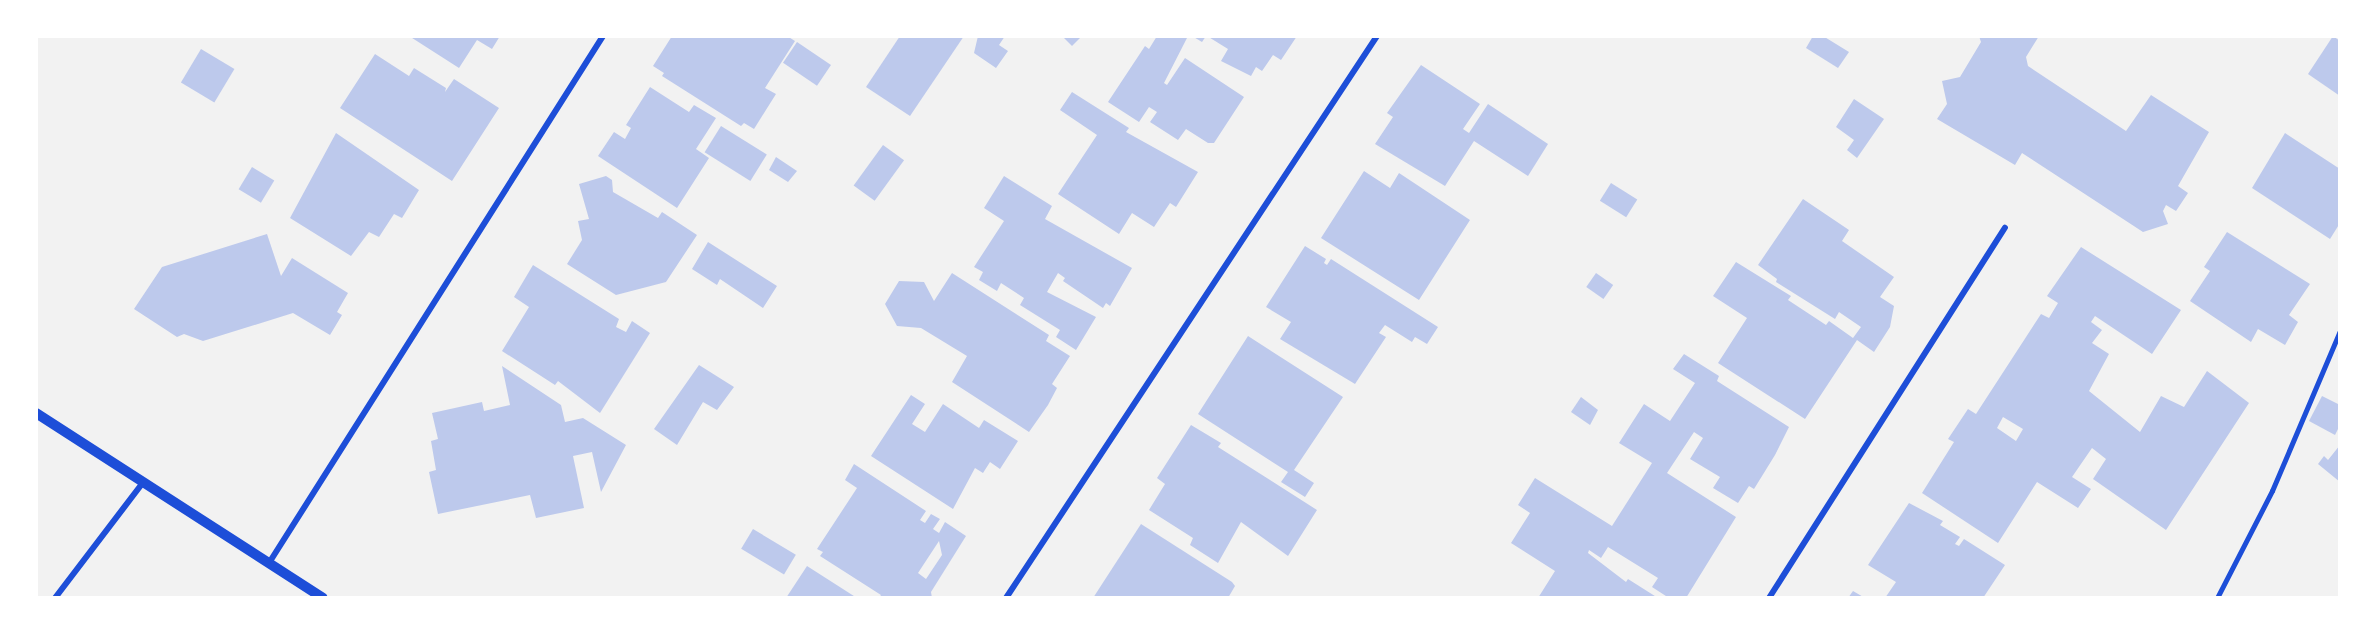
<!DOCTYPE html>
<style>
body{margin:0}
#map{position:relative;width:2376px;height:634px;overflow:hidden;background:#f2f2f2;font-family:"Nunito Sans",sans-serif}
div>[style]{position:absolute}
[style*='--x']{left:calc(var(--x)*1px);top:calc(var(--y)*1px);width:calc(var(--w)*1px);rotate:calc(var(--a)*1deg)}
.building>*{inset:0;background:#bdc9ec;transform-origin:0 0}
.service>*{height:4.5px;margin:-2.25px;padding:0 2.25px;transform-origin:2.25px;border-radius:2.25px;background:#1d4ed8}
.minor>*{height:6px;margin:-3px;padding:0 3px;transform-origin:3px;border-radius:3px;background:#1d4ed8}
.tertiary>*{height:10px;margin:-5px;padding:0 5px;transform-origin:5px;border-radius:5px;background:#1d4ed8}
span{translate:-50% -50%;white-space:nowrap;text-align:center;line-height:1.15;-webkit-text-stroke:4.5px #fff;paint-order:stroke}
.frame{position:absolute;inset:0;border:38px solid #fff;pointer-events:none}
</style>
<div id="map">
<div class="building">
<i style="clip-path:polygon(409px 36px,500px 36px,492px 49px,477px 40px,459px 68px)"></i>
<i style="clip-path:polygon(672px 36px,787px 36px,795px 41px,765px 88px,776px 94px,754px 129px,744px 123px,741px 126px,662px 76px,664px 73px,653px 66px)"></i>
<i style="clip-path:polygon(900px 36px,964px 36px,910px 116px,866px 87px)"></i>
<i style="clip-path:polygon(978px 36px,1005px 36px,999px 45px,1008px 51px,996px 68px,974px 53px)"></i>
<i style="clip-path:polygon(1062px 36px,1082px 36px,1072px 46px)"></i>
<i style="clip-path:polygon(1157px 36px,1187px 38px,1164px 83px,1167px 85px,1185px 58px,1244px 97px,1214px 143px,1208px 143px,1186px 129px,1178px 140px,1150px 122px,1157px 112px,1149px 107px,1139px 122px,1108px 102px,1145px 46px,1149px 49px)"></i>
<i style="clip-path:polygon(1192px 36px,1206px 36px,1202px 42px)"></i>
<i style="clip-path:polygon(1207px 36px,1297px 36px,1281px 60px,1273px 55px,1262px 71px,1256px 67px,1251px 76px,1221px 61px,1228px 49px)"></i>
<i style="clip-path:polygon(1813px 36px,1823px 36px,1849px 52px,1838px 68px,1806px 48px)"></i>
<i style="clip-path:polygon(1979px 36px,2039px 36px,2026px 57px,2028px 66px,2126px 131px,2151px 95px,2209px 132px,2178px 186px,2188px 193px,2176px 211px,2166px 205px,2163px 211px,2168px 224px,2143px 232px,2022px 153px,2015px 165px,1937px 119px,1947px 104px,1942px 81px,1960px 77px,1981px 42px)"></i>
<i style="clip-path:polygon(2333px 36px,2340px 41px,2340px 96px,2308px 74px)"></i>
<i style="left:797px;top:42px;width:41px;height:25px;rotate:34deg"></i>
<i style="left:201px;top:49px;width:39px;height:39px;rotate:31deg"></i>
<i style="clip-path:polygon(375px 54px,409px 76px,414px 68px,446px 88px,445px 92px,454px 79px,499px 108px,452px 181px,340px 108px)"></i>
<i style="clip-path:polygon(1421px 65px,1480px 104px,1463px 129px,1469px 133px,1488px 104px,1548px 144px,1528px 176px,1474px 141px,1445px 186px,1375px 144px,1393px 117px,1387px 113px)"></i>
<i style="clip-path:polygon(650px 87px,689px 112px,694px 105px,716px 118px,696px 149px,709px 158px,677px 208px,598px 156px,614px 132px,625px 139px,631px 128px,626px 125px)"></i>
<i style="clip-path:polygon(1072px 92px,1129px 128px,1126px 132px,1198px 172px,1176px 207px,1170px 203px,1154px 227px,1132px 213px,1119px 234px,1058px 194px,1097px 135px,1060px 110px)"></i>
<i style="clip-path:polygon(1854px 99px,1884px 119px,1857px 158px,1847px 150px,1854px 140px,1836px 127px)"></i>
<i style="left:721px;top:126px;width:54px;height:31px;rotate:32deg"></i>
<i style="clip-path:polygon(336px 133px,419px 190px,402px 218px,394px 214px,379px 237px,369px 232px,351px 256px,290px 218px)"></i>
<i style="clip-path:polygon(2285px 133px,2340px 169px,2340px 223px,2330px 239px,2252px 188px)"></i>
<i style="left:883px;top:145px;width:26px;height:50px;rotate:36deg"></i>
<i style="clip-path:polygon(776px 157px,797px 171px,788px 182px,769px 170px)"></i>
<i style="left:252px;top:167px;width:26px;height:26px;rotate:31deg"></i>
<i style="clip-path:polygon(1364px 171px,1390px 188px,1399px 173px,1470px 220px,1419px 300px,1321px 238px)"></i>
<i style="clip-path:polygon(606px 176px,612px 180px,613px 192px,658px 218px,662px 212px,697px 235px,666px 282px,616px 295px,567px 264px,582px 240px,578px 221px,589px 219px,579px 184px)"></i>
<i style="clip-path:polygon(1004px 176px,1052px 206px,1045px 219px,1132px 268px,1110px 306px,1106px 303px,1103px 308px,1063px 281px,1065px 278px,1058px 273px,1047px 292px,1096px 317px,1076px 350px,1056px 337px,1060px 330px,1020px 305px,1024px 298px,1001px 283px,997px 291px,979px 280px,983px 272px,974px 267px,1004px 221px,984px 208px)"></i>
<i style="left:1611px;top:183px;width:31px;height:21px;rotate:32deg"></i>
<i style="clip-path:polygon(1803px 199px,1849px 230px,1842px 241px,1894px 277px,1880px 297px,1894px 306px,1890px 327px,1874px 352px,1857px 340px,1805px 419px,1718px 363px,1747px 318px,1713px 296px,1736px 262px,1791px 296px,1788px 300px,1826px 325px,1829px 321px,1853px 338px,1861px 327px,1839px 312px,1835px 319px,1776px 282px,1777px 279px,1758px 265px)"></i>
<i style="clip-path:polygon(2227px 232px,2310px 284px,2289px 315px,2298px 322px,2285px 345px,2258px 329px,2251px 342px,2190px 301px,2210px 271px,2204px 267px)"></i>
<i style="clip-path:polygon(267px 234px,281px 276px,292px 258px,348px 293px,337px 312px,342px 315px,330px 335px,293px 313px,203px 341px,184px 334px,177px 337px,134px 309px,162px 267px)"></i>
<i style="clip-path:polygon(708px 242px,777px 286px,763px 308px,720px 279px,717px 285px,692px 269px)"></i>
<i style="clip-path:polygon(1305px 246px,1326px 259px,1324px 263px,1327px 265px,1331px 259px,1438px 327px,1427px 344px,1415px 337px,1412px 342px,1385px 325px,1379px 333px,1386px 337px,1355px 384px,1280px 339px,1291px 322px,1266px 307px)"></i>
<i style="clip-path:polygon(evenodd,2081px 247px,2181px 310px,2152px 354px,2095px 316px,2091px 322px,2102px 330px,2092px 343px,2109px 354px,2089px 391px,2140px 432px,2161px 396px,2184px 407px,2207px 371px,2249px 403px,2166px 530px,2093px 479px,2106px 459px,2092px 448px,2072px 477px,2091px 489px,2078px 508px,2037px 482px,1998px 543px,1922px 493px,1954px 442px,1948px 439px,1968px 409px,1976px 414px,2041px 314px,2049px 318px,2058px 303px,2047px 296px,2081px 247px,2003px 417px,2023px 429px,2016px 441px,1997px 428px,2003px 417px)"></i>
<i style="clip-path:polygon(533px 265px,619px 319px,616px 327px,626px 332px,632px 321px,650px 333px,600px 413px,558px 381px,555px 385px,502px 351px,529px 307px,514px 297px)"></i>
<i style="clip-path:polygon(952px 273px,1049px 335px,1046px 341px,1070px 356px,1052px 384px,1057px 388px,1048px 405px,1029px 432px,952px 382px,967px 356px,921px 328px,897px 326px,885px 304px,899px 281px,924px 282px,934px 301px)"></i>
<i style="left:1596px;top:273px;width:21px;height:17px;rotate:35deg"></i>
<i style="clip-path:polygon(1248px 336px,1343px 397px,1294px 470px,1314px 483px,1305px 497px,1281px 482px,1288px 472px,1198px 414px)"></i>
<i style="clip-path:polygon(1684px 354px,1719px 376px,1717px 381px,1789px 427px,1775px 455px,1754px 489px,1749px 486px,1738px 503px,1713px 488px,1720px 477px,1690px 459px,1703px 438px,1694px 432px,1667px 473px,1736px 517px,1686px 598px,1669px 598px,1652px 587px,1658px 578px,1608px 547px,1601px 558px,1589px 550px,1588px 553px,1626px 582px,1628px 579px,1658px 598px,1538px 598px,1555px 571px,1511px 543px,1530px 513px,1518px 505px,1535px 478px,1612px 526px,1652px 463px,1619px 443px,1644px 404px,1670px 421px,1695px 383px,1673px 369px)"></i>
<i style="clip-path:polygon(699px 365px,734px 387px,717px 410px,703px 402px,677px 445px,654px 429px)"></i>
<i style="clip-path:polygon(502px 366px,561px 405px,565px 422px,583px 418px,626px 445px,601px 492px,592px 452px,573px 456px,584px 508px,536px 518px,530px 495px,438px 514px,429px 472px,436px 470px,431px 441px,438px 439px,432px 413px,482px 402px,484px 411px,510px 405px)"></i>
<i style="clip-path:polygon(911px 395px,925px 404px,912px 424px,925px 432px,943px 404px,979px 428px,984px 420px,1018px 441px,1000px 469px,990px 462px,983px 473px,975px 468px,953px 509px,871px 456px)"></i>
<i style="clip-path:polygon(2322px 396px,2340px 405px,2340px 425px,2335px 435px,2309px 421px)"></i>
<i style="clip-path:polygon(1581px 397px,1598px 410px,1590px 425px,1571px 412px)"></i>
<i style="clip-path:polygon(1191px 425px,1221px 443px,1218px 447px,1317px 510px,1288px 556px,1241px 522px,1218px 563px,1190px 545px,1193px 538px,1149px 510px,1165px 484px,1157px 478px)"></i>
<i style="clip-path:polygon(2340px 445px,2340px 482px,2318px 464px,2324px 456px,2328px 460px)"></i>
<i style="clip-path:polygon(evenodd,854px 464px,926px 511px,920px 520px,925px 523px,931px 514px,940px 519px,933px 529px,939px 533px,945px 522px,966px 536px,931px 592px,932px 598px,879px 598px,881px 595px,820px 556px,823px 552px,817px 549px,857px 488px,845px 480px,854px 464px,939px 541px,942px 555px,926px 579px,918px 573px,939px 541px)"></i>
<i style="clip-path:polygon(1909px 503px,1943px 521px,1940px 525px,1960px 537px,1955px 544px,1959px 546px,1964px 539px,2005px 565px,1983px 598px,1885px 598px,1896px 582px,1868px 565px)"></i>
<i style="clip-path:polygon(1141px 524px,1232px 582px,1235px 586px,1228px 598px,1093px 598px)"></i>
<i style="left:753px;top:529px;width:50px;height:23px;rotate:31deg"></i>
<i style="clip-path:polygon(807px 566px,857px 598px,786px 598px)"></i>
<i style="clip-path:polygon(1853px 591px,1865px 598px,1848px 598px)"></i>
</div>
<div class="service">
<i style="--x:2217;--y:598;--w:120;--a:-62.8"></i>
<i style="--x:2272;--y:491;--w:174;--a:-67"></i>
</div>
<div class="minor">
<i style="--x:269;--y:563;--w:624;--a:-57.63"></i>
<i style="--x:55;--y:598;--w:143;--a:-52.7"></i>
<i style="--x:1006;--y:598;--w:673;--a:-56.57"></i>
<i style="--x:1769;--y:598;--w:439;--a:-57.5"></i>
</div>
<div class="tertiary">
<i style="--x:36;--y:413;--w:341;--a:32.8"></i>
</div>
<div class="frame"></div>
</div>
